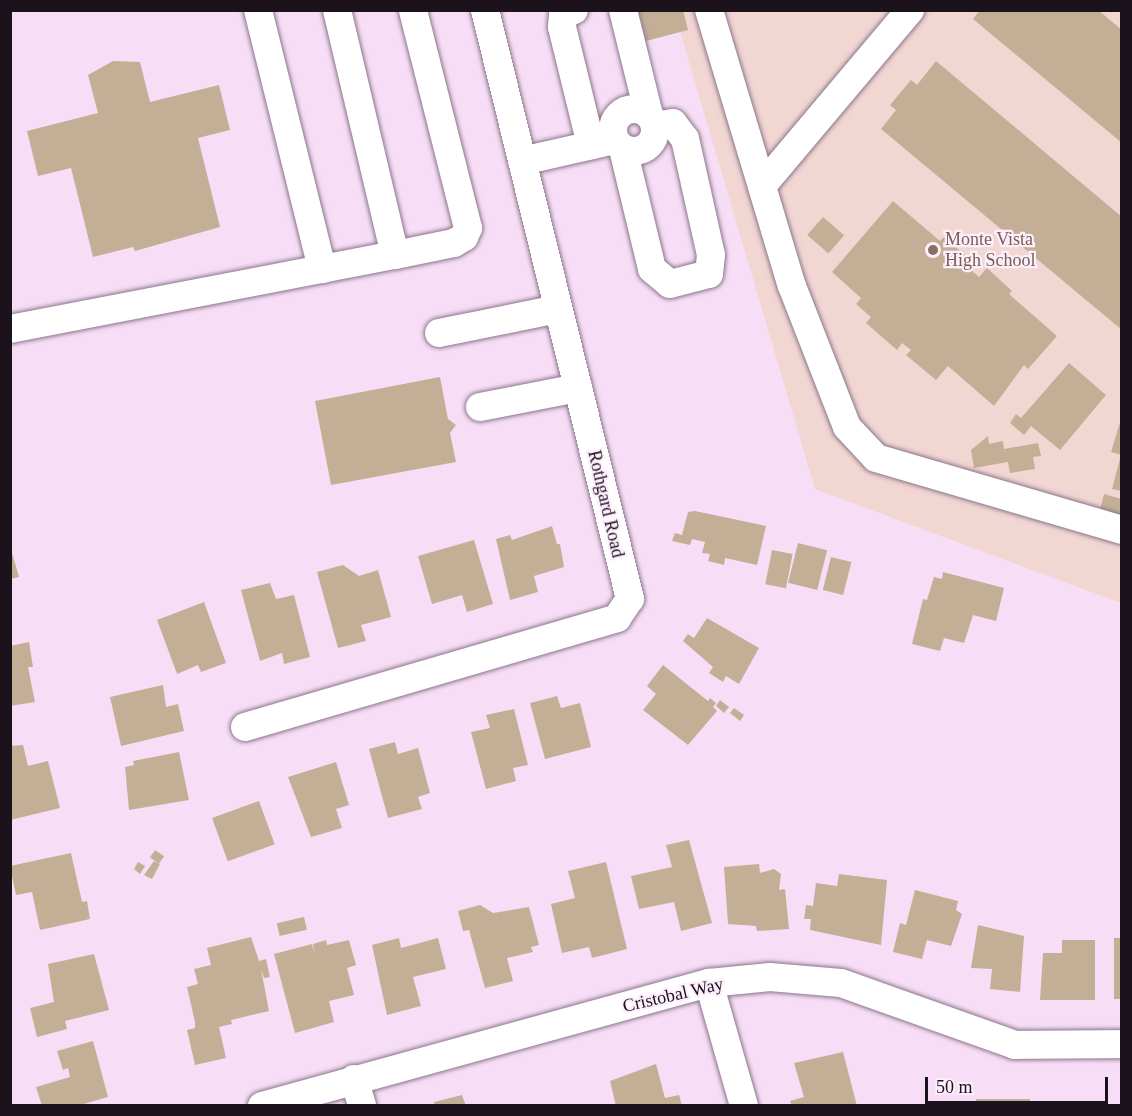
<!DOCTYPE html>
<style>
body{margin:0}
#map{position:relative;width:1132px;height:1116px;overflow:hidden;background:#f7def6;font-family:Georgia,serif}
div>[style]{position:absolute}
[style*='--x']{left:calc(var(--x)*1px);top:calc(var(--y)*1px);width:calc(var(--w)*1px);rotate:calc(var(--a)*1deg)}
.education>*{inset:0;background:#f1d6d2}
.building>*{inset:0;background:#c4af96;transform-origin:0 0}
.roads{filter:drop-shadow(0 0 2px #8c768c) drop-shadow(0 0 2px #8c768c)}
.minor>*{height:28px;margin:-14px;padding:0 14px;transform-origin:14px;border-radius:14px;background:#fff}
.minor>.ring{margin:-14px;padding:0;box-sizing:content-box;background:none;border:28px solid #fff;border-radius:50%}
.dots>*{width:16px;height:16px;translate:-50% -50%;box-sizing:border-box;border:3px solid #feeffd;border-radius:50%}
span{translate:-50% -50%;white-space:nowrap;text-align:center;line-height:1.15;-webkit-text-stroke:4.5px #feeffd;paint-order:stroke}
.education-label{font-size:18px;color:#785e54}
.left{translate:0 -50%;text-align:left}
.street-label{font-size:18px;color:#1b121b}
.frame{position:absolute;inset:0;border:12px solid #1b121b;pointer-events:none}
.scale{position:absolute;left:925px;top:1077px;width:183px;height:27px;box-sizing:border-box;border:3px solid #1b121b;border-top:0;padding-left:8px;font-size:18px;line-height:21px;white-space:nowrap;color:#1b121b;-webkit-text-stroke:4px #feeffd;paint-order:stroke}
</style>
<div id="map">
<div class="education">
<i style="clip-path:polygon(674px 11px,1121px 11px,1121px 603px,815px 489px)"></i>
</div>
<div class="building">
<i style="clip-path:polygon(638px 10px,683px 10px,688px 30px,646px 41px)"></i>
<i style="clip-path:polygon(980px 10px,1098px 10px,1122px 30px,1122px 143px,973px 19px)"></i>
<i style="clip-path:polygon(113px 61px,140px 62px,150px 102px,219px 85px,230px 130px,198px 138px,220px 227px,135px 251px,133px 247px,93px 257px,71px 168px,38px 176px,27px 131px,98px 113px,88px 75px)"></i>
<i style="clip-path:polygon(936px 61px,1122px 217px,1122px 330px,881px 129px,896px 110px,890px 105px,911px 80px,917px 85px)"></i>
<i style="clip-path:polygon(893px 201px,940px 241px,944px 237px,967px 257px,962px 262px,979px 277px,987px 268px,1012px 291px,1009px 294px,1057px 336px,1028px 369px,1024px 365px,994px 406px,948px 366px,936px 380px,906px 355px,911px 350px,902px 343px,897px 350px,866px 323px,871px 317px,856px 304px,861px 298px,832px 272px)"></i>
<i style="left:823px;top:217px;width:28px;height:24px;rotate:41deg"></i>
<i style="clip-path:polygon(1069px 363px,1106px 395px,1060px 450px,1031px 426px,1024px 435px,1010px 423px,1016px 414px,1021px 418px)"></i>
<i style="clip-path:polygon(440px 377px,448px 419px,456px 425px,450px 433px,456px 462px,331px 485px,315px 401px)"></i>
<i style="clip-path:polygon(1121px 419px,1122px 419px,1122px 455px,1111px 452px)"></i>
<i style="clip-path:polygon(988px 436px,989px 444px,1003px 441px,1004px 449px,1038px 443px,1041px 456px,1033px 457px,1035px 469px,1010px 473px,1008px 462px,974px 468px,971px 450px)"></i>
<i style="clip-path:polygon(1121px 455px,1122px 455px,1122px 491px,1112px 489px)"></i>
<i style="clip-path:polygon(1104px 494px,1122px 499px,1122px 520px,1099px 514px)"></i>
<i style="clip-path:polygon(695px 511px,766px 526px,757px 565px,725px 558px,724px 565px,708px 561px,710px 554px,702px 553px,705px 542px,692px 539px,690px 545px,672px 541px,675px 533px,682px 535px,688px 512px)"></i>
<i style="clip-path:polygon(552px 526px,557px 544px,560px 544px,564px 567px,534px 576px,538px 592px,510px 600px,496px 539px,510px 535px,512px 540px)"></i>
<i style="clip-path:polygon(474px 540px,493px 604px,467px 612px,462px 595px,432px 604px,418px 556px)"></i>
<i style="left:798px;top:543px;width:30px;height:41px;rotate:14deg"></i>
<i style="clip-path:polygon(10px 546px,19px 577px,10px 579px)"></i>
<i style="left:772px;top:550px;width:21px;height:35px;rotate:11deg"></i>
<i style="left:831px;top:557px;width:21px;height:34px;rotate:14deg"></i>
<i style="clip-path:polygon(343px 565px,359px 576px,378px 570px,391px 617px,361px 625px,366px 641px,338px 648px,317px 572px)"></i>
<i style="clip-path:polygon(943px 572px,1004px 588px,996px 621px,973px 615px,964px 643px,944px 638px,940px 651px,912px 644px,923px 599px,927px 600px,934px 577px,942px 579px)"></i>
<i style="clip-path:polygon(270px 583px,276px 599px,294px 595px,310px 657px,284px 664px,282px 653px,260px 661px,241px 590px)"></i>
<i style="clip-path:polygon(204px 602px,226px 663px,201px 672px,198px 665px,177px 674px,157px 620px)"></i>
<i style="clip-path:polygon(707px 618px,759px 648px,739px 684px,726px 676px,723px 682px,709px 673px,713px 667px,683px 641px,688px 634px,694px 638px)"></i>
<i style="clip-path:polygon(29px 642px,33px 667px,28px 667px,35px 702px,10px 706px,10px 646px)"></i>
<i style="clip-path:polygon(663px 665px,708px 701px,710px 698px,716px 703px,713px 707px,717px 711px,688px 745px,643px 710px,656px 694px,647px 686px)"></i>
<i style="clip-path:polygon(163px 685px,166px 707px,178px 704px,184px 731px,121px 746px,110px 697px)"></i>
<i style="clip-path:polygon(557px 696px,561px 708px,580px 703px,591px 747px,545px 759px,530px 703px)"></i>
<i style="clip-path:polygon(720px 700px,729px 707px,724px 713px,716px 706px)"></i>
<i style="clip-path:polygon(734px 708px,744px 715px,740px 721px,730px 713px)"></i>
<i style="clip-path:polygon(514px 709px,528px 765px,513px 768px,516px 781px,486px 789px,471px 732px,490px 728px,486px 715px)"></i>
<i style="clip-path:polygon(395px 742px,398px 754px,418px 748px,430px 793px,418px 797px,422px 809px,388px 818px,369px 749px)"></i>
<i style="clip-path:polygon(23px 745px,28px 766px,48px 761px,60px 808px,10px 820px,10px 746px)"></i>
<i style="clip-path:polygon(179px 752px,189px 800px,129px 810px,125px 767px,134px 765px,133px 761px)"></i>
<i style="clip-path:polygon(336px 762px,349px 805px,336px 809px,342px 828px,311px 837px,288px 777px)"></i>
<i style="left:259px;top:801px;width:46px;height:50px;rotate:70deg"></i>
<i style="clip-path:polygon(689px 840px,712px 923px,681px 931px,674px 902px,639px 909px,631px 876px,672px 867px,666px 845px)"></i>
<i style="left:155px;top:850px;width:11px;height:9px;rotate:34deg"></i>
<i style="clip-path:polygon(71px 853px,82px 902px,87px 901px,90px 919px,40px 930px,32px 892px,16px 895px,10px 866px)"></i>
<i style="clip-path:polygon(154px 861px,160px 864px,152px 879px,144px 875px)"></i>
<i style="clip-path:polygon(138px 862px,145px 866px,140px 874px,134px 869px)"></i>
<i style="clip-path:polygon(606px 862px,627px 949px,592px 958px,589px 947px,562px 953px,551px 904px,575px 898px,568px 871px)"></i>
<i style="clip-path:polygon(759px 864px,760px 873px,774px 869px,781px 874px,779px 890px,785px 889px,789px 929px,757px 931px,756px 926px,728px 924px,724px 867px)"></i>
<i style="clip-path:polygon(839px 874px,887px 880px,881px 945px,810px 930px,811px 919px,804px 919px,806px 905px,813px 906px,816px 883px,837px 886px)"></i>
<i style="clip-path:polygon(915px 890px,958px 901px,956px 910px,962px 914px,951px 946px,927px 940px,922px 959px,893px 952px,900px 923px,906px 925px)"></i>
<i style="clip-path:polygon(480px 905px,493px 913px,529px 907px,539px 945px,531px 947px,533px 952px,507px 958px,513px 981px,485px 988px,469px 930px,463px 931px,458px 911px)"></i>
<i style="left:304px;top:917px;width:13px;height:28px;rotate:77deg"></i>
<i style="clip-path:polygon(978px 925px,1024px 936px,1020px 992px,990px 989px,992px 969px,971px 968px)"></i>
<i style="clip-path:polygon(251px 937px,259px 961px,266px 959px,270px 977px,264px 978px,261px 969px,269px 1011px,231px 1020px,232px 1024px,219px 1027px,226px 1058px,195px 1065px,187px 1030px,195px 1028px,195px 1022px,187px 987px,198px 984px,194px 969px,211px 965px,207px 948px)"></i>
<i style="clip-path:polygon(399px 938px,401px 948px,438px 938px,446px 969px,413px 977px,421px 1006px,387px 1015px,372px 945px)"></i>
<i style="left:1122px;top:938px;width:61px;height:8px;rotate:90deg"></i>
<i style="clip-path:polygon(326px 940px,327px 945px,349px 940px,356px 965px,347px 968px,354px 995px,329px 1001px,334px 1022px,295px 1033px,274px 954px,312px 944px,315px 955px,313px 944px)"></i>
<i style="clip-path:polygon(1062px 940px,1095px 940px,1095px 1000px,1040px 1000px,1043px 953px,1062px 953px)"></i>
<i style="clip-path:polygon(94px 954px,109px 1010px,65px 1021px,67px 1029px,37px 1037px,30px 1008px,54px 1002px,48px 964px)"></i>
<i style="clip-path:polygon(93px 1041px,108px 1097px,77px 1106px,42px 1106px,36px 1087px,70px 1077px,68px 1068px,63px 1070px,57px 1051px)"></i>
<i style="clip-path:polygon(843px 1052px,857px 1106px,792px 1106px,790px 1101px,804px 1097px,794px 1063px)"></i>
<i style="clip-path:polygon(656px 1064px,665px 1098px,679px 1095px,682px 1106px,616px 1106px,610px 1081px)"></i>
<i style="clip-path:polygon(462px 1095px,466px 1106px,435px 1106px,434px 1102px)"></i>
<i style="left:976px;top:1099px;width:54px;height:7px"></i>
<i style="clip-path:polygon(1047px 1102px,1079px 1103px,1079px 1106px,1047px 1106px)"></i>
</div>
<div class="roads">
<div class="minor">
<i style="--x:258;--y:10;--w:267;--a:76.1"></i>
<i style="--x:337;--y:10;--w:252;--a:76.7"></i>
<i style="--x:574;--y:10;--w:12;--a:156"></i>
<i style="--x:563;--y:15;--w:12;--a:95"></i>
<i style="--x:562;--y:27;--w:122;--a:76.2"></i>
<i style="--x:623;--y:10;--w:108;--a:76.1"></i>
<i style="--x:709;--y:10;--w:288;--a:73.3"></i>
<i style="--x:792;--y:286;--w:151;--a:68.7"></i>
<i style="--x:847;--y:427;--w:42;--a:46.9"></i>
<i style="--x:876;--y:458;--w:256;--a:16.3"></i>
<i class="ring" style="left:613px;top:109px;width:14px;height:14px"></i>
<i style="--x:623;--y:149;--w:123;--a:76.4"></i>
<i style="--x:652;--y:269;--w:23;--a:40"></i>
<i style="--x:670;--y:284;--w:40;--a:-14.4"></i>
<i style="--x:709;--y:274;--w:19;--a:-84"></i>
<i style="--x:711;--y:255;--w:119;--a:-102.6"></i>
<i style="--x:685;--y:139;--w:20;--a:-127"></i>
<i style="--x:673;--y:123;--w:18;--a:171"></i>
<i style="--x:522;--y:161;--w:90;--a:-12.8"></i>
<i style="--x:762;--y:186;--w:230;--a:-49.9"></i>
<i style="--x:10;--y:329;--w:392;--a:-10.9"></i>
<i style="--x:395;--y:255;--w:60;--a:-11.5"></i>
<i style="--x:454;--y:243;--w:12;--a:-31"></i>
<i style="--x:464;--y:237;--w:10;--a:-66"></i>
<i style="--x:468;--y:228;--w:225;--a:-104.2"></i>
<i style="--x:439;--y:333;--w:121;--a:-11.4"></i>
<i style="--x:480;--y:407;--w:100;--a:-11"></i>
<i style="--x:245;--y:727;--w:388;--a:-16.3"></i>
<i style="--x:617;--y:618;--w:23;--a:-56"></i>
<i style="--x:630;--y:599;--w:607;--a:-103.83"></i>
<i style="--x:709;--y:983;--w:128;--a:74.1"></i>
<i style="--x:354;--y:1079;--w:28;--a:73"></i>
<i style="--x:262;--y:1106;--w:464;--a:-15.4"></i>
<i style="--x:709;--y:983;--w:61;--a:-5.6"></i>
<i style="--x:770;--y:977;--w:71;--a:4.8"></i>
<i style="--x:841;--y:983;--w:185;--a:19.6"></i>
<i style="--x:1015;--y:1045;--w:107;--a:-0.5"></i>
</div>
</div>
<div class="dots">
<i style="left:933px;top:250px;background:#8d6e63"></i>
</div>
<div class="education-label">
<span class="left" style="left:945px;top:250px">Monte Vista<br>High School</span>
</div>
<div class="street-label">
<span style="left:606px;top:504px;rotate:77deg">Rothgard Road</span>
<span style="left:673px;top:995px;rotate:-13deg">Cristobal Way</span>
</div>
<div class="frame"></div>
<div class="scale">50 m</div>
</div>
